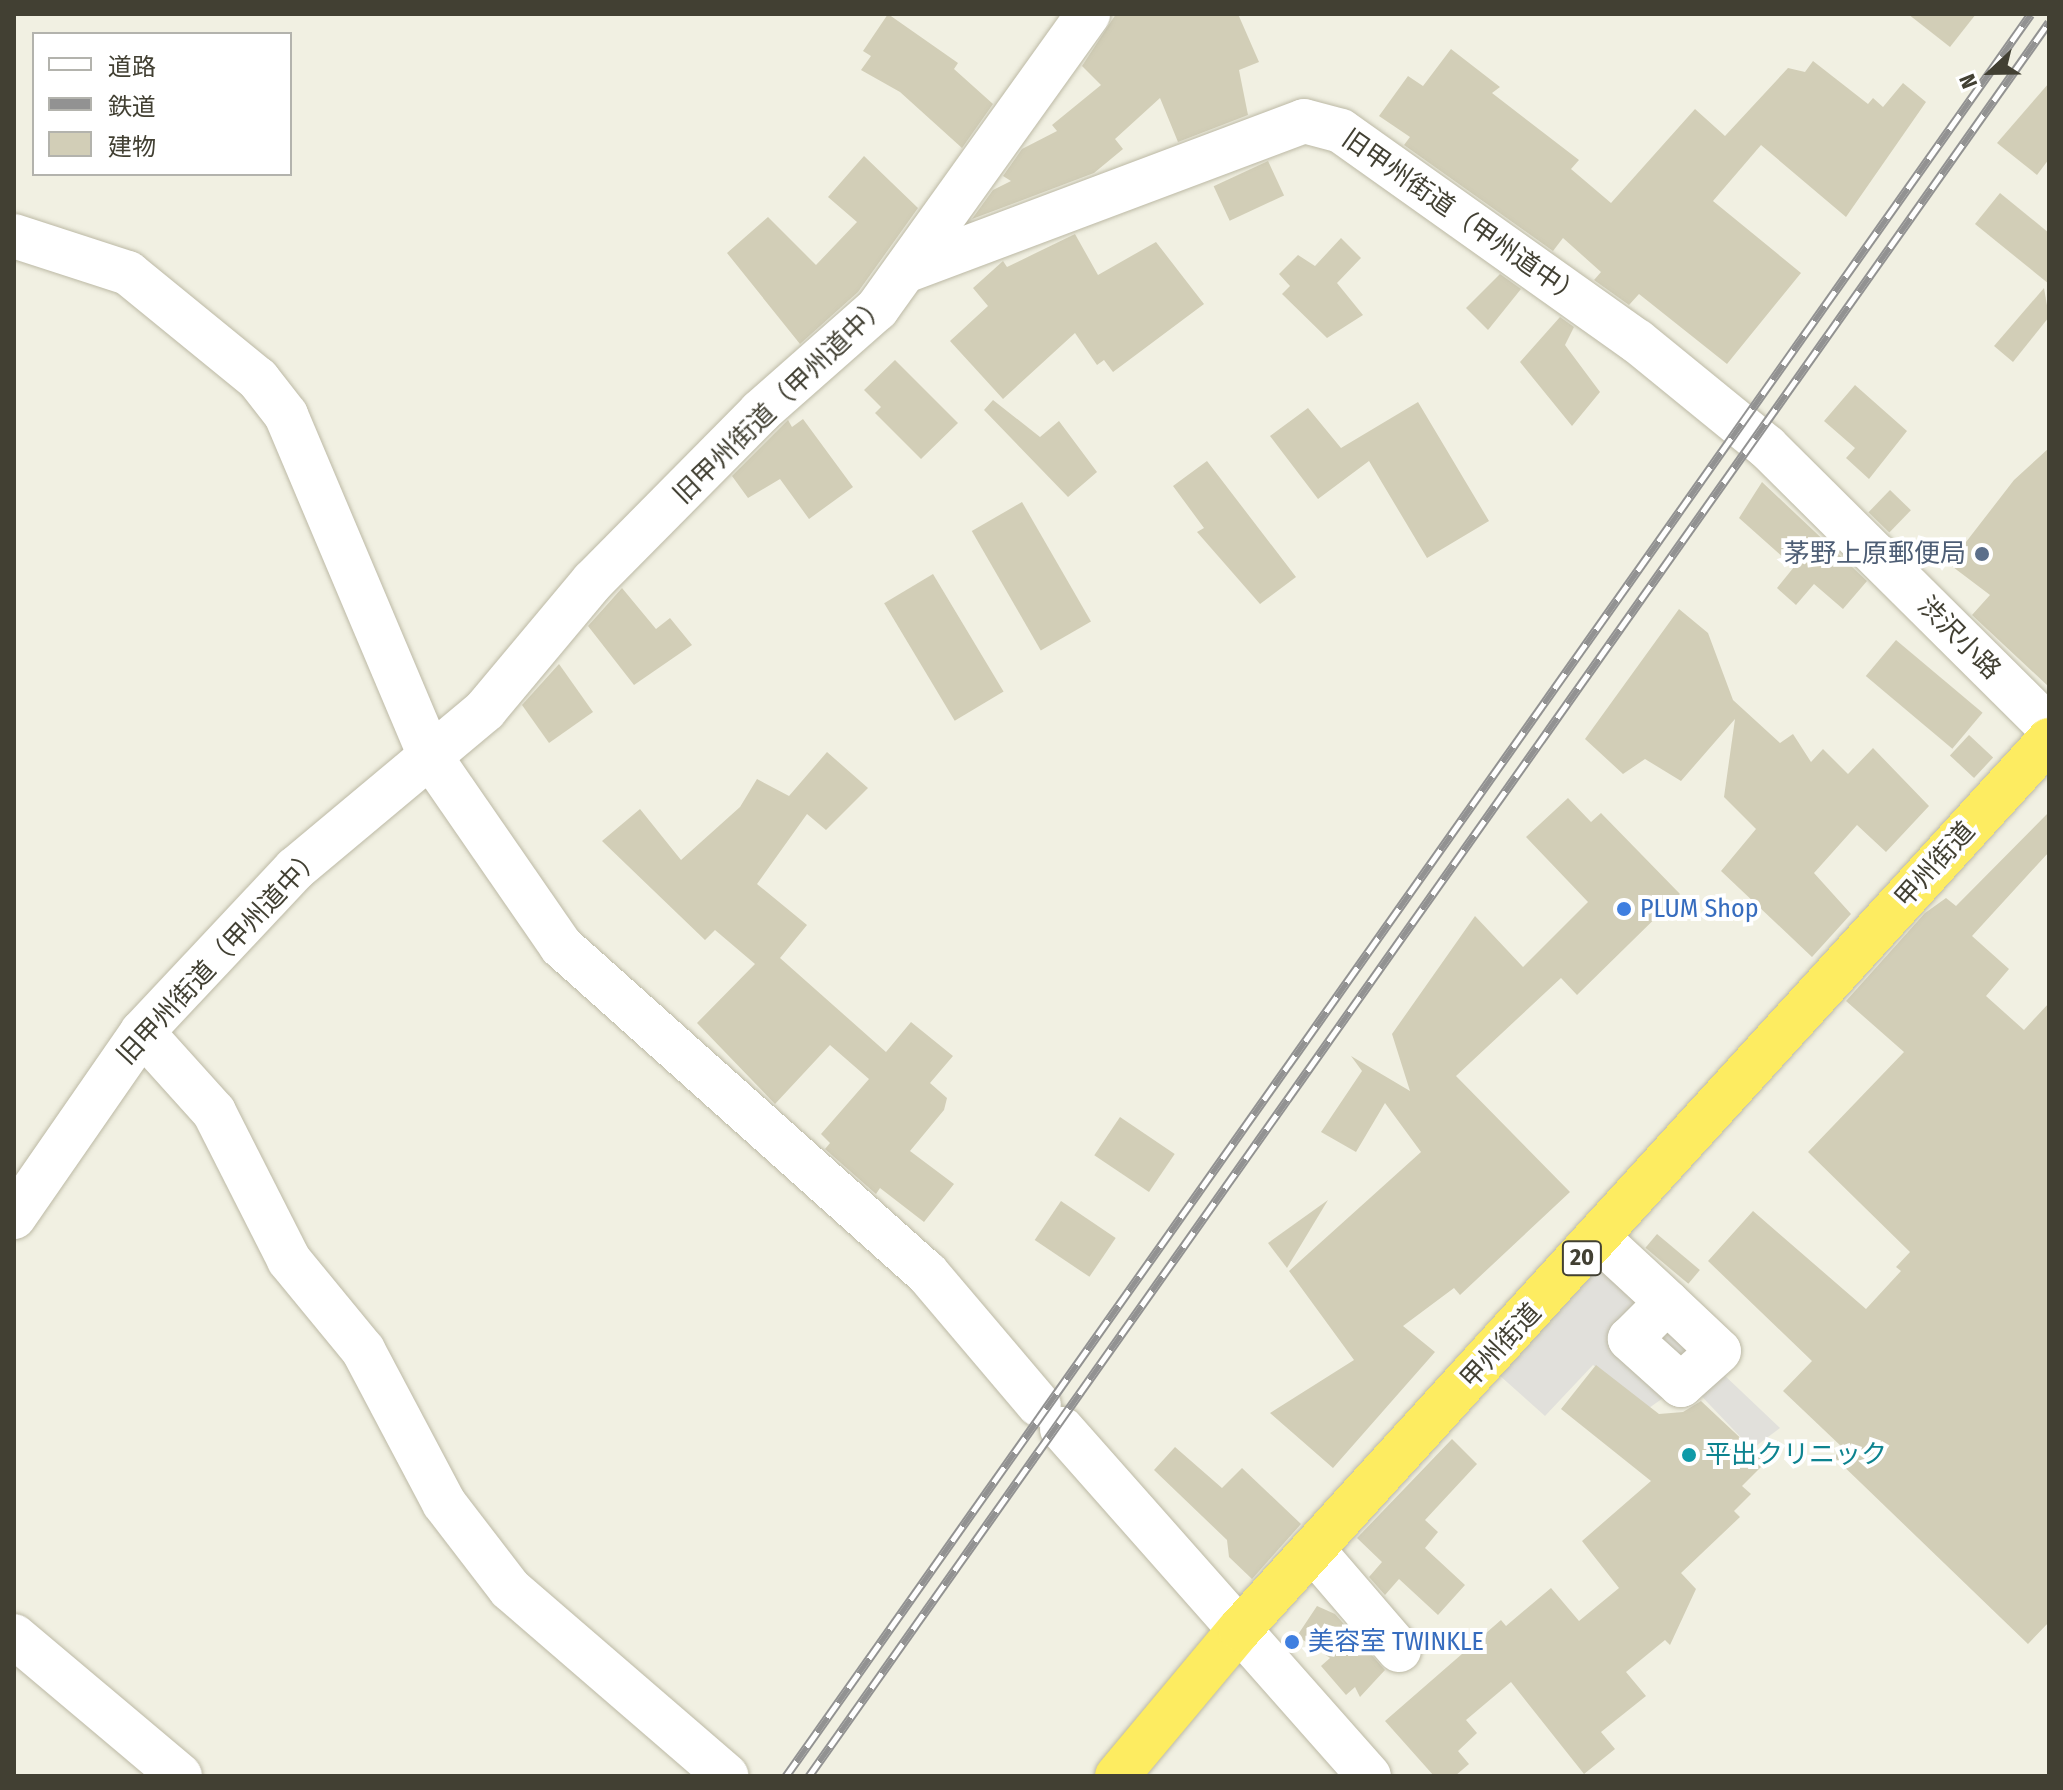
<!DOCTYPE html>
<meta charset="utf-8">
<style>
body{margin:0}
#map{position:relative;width:2063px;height:1790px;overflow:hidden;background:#f1f0e2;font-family:"Fira Sans Condensed","Noto Sans JP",sans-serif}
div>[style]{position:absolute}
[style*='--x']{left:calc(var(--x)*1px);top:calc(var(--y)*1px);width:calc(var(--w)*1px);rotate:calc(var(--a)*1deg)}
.parking>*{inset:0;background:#e1e0db}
.building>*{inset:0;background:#d2ceb7;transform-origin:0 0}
.roads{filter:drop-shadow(0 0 2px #bcb9a5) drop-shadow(0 0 2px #bcb9a5)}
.minor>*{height:44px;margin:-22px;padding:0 22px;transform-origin:22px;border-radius:22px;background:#fff}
.highway>*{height:44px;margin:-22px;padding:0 22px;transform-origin:22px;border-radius:22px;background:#fdec61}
.rail>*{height:9px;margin-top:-4.5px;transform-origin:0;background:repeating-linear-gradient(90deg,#fff 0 18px,#929292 0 36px);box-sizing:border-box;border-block:2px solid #929292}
.dots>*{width:22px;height:22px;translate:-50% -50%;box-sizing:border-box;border:4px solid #fff;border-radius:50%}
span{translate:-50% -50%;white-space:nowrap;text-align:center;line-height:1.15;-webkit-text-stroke:8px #fff;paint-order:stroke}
.shield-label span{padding:2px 6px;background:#fff;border:2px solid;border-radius:6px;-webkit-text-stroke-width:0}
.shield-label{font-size:24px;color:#424033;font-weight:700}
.street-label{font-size:26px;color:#424033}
.service-label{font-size:26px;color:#4e5e75}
.right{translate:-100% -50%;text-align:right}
.shop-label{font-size:26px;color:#366cbe}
.left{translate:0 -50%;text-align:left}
.culture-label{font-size:26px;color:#0d838f}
.frame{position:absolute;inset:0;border:16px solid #424033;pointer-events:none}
.legend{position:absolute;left:32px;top:32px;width:260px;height:144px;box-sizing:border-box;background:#fff;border:2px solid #b3b3ad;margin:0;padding:10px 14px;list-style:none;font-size:24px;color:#424033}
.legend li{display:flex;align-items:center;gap:16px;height:40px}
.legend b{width:40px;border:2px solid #b3b3ad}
.north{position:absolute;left:1951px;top:32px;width:80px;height:80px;-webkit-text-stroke:6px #fff;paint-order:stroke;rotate:248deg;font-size:22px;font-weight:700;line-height:32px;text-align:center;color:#424033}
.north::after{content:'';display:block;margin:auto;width:28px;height:36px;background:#424033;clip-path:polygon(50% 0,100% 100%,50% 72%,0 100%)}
</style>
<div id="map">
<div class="parking">
<i style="clip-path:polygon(1604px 1261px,1780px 1428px,1752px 1449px,1687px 1381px,1649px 1408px,1593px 1365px,1545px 1416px,1498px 1374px)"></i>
</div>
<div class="building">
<i style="clip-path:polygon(888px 14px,958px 63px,954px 69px,993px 104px,962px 148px,900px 92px,861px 70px,871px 56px,863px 51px)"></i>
<i style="clip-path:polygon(1116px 14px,1238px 14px,1259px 62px,1239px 70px,1248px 115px,1178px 142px,1160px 98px,1115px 139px,1123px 149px,1094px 173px,972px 219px,993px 190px,1011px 181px,1003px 176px,1022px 149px,1057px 131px,1052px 125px,1101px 85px,1082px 66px)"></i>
<i style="clip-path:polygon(1908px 14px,1976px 14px,1950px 47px)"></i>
<i style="clip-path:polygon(1451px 49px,1500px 87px,1492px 93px,1579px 160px,1571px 169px,1611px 203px,1695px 109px,1725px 136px,1788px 68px,1805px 72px,1813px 61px,1868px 104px,1873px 98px,1883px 107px,1903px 83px,1926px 102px,1846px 217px,1761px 145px,1713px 201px,1801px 273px,1727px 364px,1639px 294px,1629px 305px,1594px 280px,1601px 272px,1563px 238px,1553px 251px,1404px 145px,1410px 137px,1379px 116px,1408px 76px,1423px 86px)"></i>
<i style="clip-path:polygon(2049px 83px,2049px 159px,2037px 175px,1997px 143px)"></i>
<i style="clip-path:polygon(864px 156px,918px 208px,858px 292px,800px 344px,727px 253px,768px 217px,816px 265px,857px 222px,828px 197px)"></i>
<i style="left:1268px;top:161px;width:38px;height:60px;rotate:65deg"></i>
<i style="clip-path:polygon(2000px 193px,2049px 233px,2049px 284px,1975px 224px)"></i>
<i style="clip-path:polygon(1075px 234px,1098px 275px,1156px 242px,1204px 304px,1113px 372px,1104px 360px,1097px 365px,1075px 333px,1003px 399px,950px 341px,988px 306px,973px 288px,1003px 261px,1007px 267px)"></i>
<i style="clip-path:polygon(1341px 238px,1361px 258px,1337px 283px,1363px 315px,1327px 338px,1282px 294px,1290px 286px,1279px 274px,1298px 255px,1315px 266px)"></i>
<i style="clip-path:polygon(1500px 274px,1521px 289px,1488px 330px,1466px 308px)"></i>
<i style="clip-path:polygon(2044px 288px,2049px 317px,2013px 362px,1994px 346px)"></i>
<i style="clip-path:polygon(1560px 317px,1574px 327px,1565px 345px,1600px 392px,1572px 426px,1520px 362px)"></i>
<i style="clip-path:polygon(895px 360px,958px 423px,921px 459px,875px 413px,881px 407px,864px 390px)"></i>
<i style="clip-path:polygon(1855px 385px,1907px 431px,1869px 479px,1846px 458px,1855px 448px,1824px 421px)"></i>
<i style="clip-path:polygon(993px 400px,1040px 437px,1059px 421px,1097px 472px,1068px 497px,984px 410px)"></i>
<i style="clip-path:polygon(1418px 402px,1489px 521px,1427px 558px,1369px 461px,1318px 499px,1270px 436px,1308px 408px,1341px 448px)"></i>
<i style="clip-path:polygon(803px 419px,853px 487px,809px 519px,780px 479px,748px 498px,732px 476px,788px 420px,792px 427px)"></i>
<i style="clip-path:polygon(2049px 448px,2049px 687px,1972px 615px,1990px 595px,1949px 564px,2014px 480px)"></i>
<i style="clip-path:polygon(1207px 461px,1296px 577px,1260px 604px,1197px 532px,1204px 528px,1173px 486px)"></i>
<i style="clip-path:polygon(1762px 482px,1867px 581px,1843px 609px,1814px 584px,1796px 605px,1777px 588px,1794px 567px,1739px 518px)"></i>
<i style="left:1890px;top:490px;width:29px;height:31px;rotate:44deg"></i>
<i style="left:1022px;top:502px;width:138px;height:58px;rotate:60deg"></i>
<i style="left:933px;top:574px;width:137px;height:57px;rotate:59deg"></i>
<i style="clip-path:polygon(622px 588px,656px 629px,670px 618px,692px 645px,634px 685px,588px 626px)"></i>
<i style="clip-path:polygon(1679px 609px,1708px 633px,1733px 700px,1780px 743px,1793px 734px,1811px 762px,1823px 749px,1848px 774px,1873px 748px,1929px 806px,1886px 852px,1857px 825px,1814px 873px,1851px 914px,1812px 957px,1721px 871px,1756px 829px,1724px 797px,1735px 719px,1681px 781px,1645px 759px,1623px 774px,1585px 739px)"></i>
<i style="left:1896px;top:640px;width:113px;height:47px;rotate:40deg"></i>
<i style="clip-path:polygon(559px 664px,593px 712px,549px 743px,522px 705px)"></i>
<i style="left:1969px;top:735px;width:33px;height:28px;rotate:43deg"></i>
<i style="clip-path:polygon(827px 752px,868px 788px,826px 830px,807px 814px,757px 884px,807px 925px,780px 958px,886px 1052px,911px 1022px,953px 1056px,930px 1083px,947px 1098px,944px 1110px,910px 1151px,954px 1184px,924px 1222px,880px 1188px,876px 1194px,825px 1149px,830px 1143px,821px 1134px,869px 1079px,830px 1045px,775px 1104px,697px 1023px,755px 964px,715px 930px,705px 940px,602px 841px,640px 809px,681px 860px,740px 807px,757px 779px,789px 796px)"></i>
<i style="clip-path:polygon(1568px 798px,1591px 822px,1601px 813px,1680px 894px,1577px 995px,1561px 978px,1456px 1076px,1570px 1192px,1460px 1295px,1454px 1288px,1403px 1326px,1435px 1352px,1333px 1468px,1270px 1413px,1354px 1360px,1289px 1271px,1421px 1152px,1385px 1103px,1356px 1152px,1321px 1132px,1362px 1071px,1351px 1056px,1410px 1091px,1392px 1034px,1475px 916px,1523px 967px,1588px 902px,1526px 837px)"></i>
<i style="clip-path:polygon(2049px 812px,2049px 852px,1972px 936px,2009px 969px,1986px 996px,2024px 1030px,2049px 1003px,2049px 1622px,2028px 1644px,1834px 1457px,1843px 1448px,1783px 1391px,1812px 1361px,1708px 1261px,1753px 1211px,1866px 1309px,1901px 1271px,1896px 1267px,1910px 1252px,1808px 1152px,1904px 1052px,1846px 1001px,1925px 913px,1946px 898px,1956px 906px)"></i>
<i style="left:1120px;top:1117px;width:66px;height:46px;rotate:34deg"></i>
<i style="clip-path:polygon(1328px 1200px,1287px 1268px,1268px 1243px)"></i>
<i style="left:1061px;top:1201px;width:66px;height:47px;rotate:34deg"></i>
<i style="left:1657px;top:1234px;width:56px;height:18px;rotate:40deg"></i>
<i style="clip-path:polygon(1596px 1365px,1659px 1414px,1683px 1412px,1701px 1401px,1766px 1462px,1742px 1486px,1751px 1494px,1734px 1511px,1740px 1517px,1681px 1573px,1696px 1589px,1670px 1645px,1665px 1640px,1626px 1672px,1646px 1696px,1601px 1732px,1615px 1749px,1584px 1774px,1511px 1682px,1466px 1720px,1477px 1733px,1458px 1751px,1469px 1764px,1455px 1776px,1434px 1776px,1385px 1721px,1501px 1620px,1506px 1626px,1551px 1588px,1579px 1621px,1619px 1588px,1582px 1541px,1651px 1481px,1561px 1409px)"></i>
<i style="clip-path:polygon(1452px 1439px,1477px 1464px,1425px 1520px,1438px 1532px,1425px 1548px,1465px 1585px,1438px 1615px,1399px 1579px,1385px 1595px,1369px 1577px,1382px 1562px,1357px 1538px)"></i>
<i style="clip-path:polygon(1175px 1447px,1222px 1488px,1242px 1468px,1301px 1524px,1252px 1579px,1229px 1557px,1227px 1540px,1154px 1470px)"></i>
<i style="clip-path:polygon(1317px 1606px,1335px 1614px,1385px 1670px,1360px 1697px,1355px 1687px,1346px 1695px,1321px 1666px,1330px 1658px,1297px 1636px)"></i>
</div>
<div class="roads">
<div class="minor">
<i style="--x:14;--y:236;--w:120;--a:18"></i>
<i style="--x:128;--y:273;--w:168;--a:39.2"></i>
<i style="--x:258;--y:379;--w:46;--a:52.1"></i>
<i style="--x:286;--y:415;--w:370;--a:67.1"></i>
<i style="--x:430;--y:756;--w:231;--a:55.4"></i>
<i style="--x:561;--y:946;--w:491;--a:41.8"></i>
<i style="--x:927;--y:1273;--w:173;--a:49.7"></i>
<i style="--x:908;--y:270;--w:423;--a:-20.6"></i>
<i style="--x:1304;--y:121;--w:38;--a:15"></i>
<i style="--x:1341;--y:131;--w:363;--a:35.4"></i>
<i style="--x:1637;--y:341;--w:168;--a:39.2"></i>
<i style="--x:1767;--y:447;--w:397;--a:44.8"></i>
<i style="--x:142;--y:1032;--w:108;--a:48"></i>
<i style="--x:214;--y:1112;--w:166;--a:63.1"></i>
<i style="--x:289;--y:1260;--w:117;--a:50.6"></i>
<i style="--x:363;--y:1350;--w:173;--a:62.1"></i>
<i style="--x:444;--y:1503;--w:108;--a:52.5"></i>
<i style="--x:510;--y:1589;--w:286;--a:40.8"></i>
<i style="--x:14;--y:1217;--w:225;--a:-55.3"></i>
<i style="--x:142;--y:1032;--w:224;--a:-46.8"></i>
<i style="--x:295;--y:869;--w:248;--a:-39.9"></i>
<i style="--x:485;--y:710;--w:168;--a:-50.1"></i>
<i style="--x:593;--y:581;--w:238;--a:-45.3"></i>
<i style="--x:760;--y:412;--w:156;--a:-41.4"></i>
<i style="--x:877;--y:309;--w:363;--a:-54.4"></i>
<i style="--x:1599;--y:1239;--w:93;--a:42.8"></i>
<i style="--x:1667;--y:1302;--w:71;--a:43.3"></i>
<i style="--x:1719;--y:1351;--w:51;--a:138.2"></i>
<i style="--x:1681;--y:1385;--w:69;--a:-138"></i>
<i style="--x:1630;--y:1339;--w:52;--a:-45"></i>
<i style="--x:1062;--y:1429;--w:463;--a:48.5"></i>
<i style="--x:1313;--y:1550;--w:132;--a:49.3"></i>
<i style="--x:14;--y:1636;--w:217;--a:40.1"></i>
</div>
<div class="highway">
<i style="--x:1117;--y:1776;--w:192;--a:-50.1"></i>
<i style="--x:1240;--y:1629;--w:1202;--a:-47.7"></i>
</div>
</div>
<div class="rail">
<i style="--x:786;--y:1776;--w:2157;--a:-54.76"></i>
<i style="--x:809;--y:1776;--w:2148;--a:-54.74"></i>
</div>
<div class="dots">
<i style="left:1982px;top:554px;background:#5c6f8a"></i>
<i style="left:1624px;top:909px;background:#3f7fe0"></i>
<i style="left:1689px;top:1455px;background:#0f9aa8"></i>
<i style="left:1292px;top:1642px;background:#3f7fe0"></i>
</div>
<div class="shield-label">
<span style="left:1582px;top:1258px">20</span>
</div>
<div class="street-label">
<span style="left:1462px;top:218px;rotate:35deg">旧甲州街道（甲州道中）</span>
<span style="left:781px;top:400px;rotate:-44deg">旧甲州街道（甲州道中）</span>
<span style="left:1959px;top:638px;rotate:45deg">渋沢小路</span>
<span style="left:1935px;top:865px;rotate:-48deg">甲州街道</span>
<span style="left:220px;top:956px;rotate:-47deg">旧甲州街道（甲州道中）</span>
<span style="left:1501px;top:1346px;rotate:-47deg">甲州街道</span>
</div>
<div class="service-label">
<span class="right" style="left:1966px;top:554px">茅野上原郵便局</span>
</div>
<div class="shop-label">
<span class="left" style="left:1640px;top:909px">PLUM Shop</span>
<span class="left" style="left:1308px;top:1642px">美容室 TWINKLE</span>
</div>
<div class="culture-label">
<span class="left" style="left:1705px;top:1455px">平出クリニック</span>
</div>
<div class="frame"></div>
<ul class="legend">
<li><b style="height:10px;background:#fff"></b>道路</li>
<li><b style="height:10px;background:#929292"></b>鉄道</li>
<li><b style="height:22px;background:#d2ceb7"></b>建物</li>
</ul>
<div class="north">N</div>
</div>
